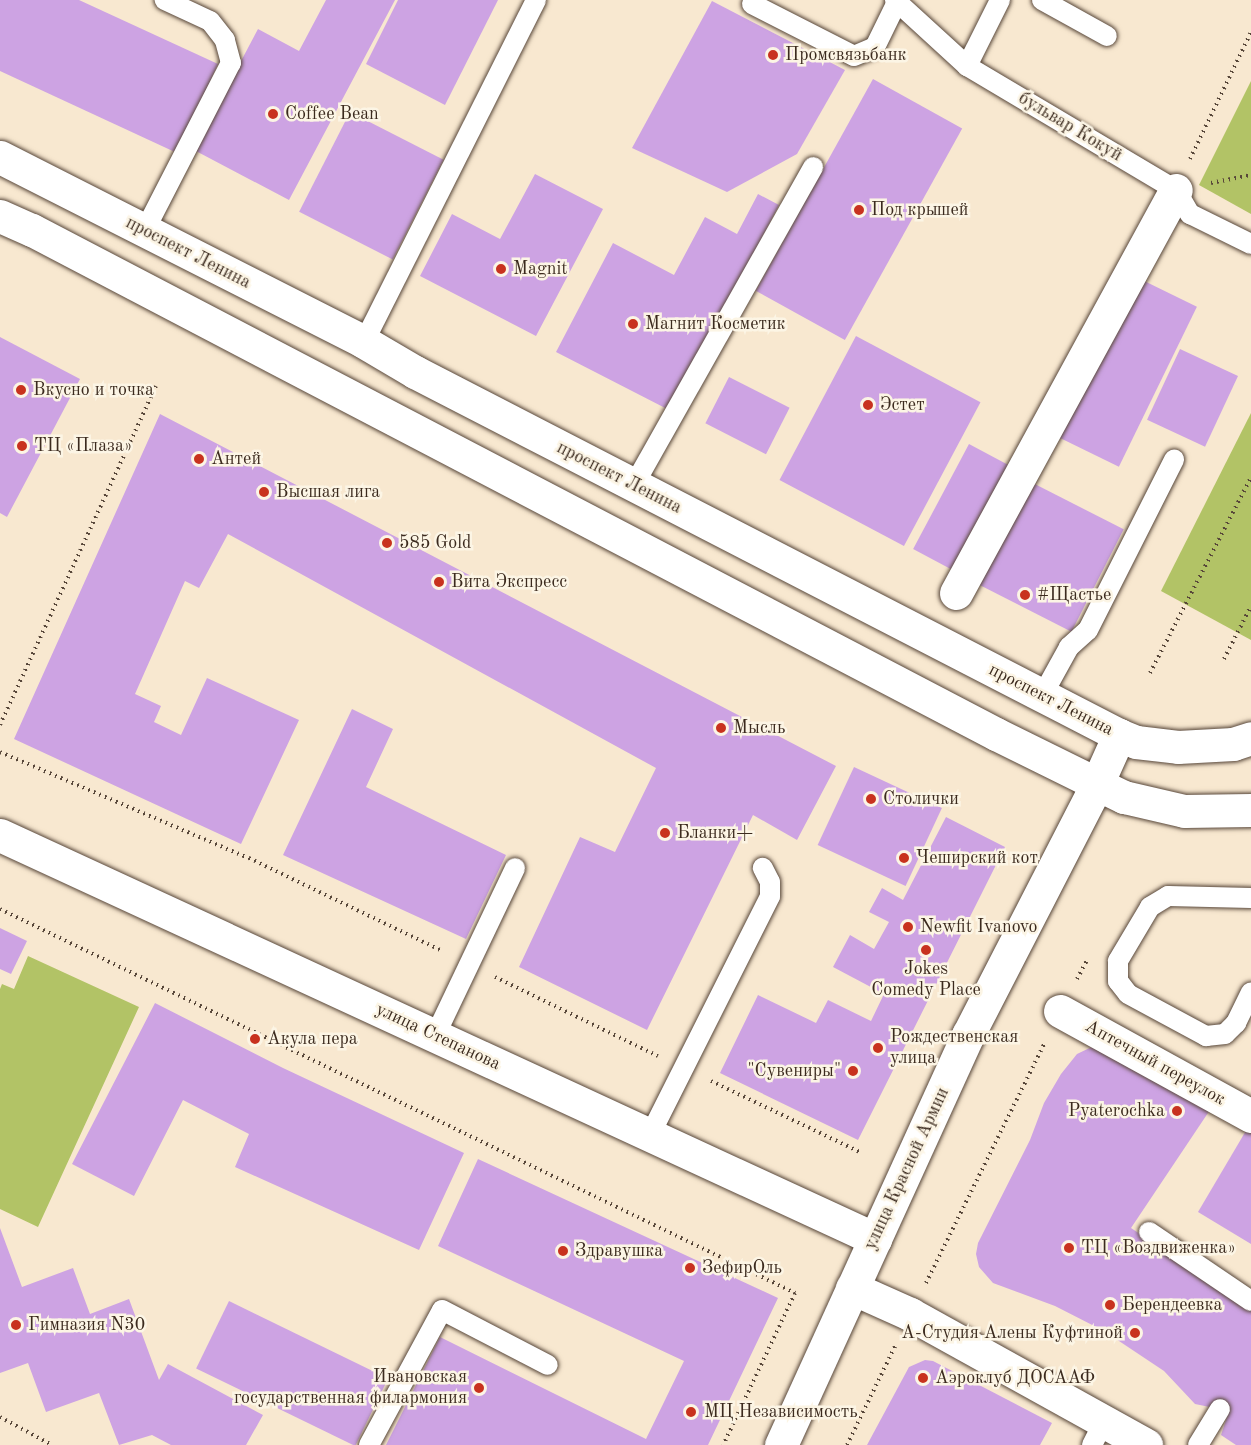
<!DOCTYPE html>
<meta charset="utf-8">
<style>
body{margin:0}
#map{position:relative;width:1251px;height:1445px;overflow:hidden;background:#f8e8d0;font-family:"Old Standard TT",serif}
div>[style]{position:absolute}
[style*='--x']{left:calc(var(--x)*1px);top:calc(var(--y)*1px);width:calc(var(--w)*1px);rotate:calc(var(--a)*1deg)}
.green>*{inset:0;background:#b2c366}
.building>*{inset:0;background:#cda3e3;transform-origin:0 0}
.path>*{height:4px;margin-top:-2px;transform-origin:0;background:repeating-linear-gradient(90deg,#574639 0 1.5px,transparent 0 6px)}
.roads{filter:drop-shadow(0 0 2px #574639) drop-shadow(0 0 2px #574639)}
.lane>*{height:20px;margin:-10px;padding:0 10px;transform-origin:10px;border-radius:10px;background:#fff}
.street>*{height:33px;margin:-16.5px;padding:0 16.5px;transform-origin:16.5px;border-radius:16.5px;background:#fff}
.secondary>*{height:33px;margin:-16.5px;padding:0 16.5px;transform-origin:16.5px;border-radius:16.5px;background:#fff}
.highway>*{height:33px;margin:-16.5px;padding:0 16.5px;transform-origin:16.5px;border-radius:16.5px;background:#fff}
.dots>*{width:16px;height:16px;translate:-50% -50%;box-sizing:border-box;border:3px solid #fcf5e5;border-radius:50%}
span{translate:-50% -50%;white-space:nowrap;text-align:center;line-height:1.15;-webkit-text-stroke:5px #fcf5e5;paint-order:stroke}
.poi-label{font-size:18px;color:#3b2a1e}
.left{translate:0 -50%;text-align:left}
.right{translate:-100% -50%;text-align:right}
.street-label{font-size:18px;color:#3b2a1e}
</style>
<div id="map">
<div class="green">
<i style="clip-path:polygon(1251px 81px,1251px 214px,1199px 185px)"></i>
<i style="clip-path:polygon(1251px 413px,1251px 640px,1161px 591px)"></i>
<i style="clip-path:polygon(28px 956px,139px 1007px,38px 1227px,0 1209px,0 989px,2px 984px,14px 989px)"></i>
</div>
<div class="building">
<i style="clip-path:polygon(0 0,79px 0,218px 64px,177px 153px,0 71px)"></i>
<i style="clip-path:polygon(326px 0,395px 0,289px 200px,194px 150px,258px 29px,299px 51px)"></i>
<i style="clip-path:polygon(398px 0,498px 0,445px 105px,366px 64px)"></i>
<i style="clip-path:polygon(712px 1px,845px 70px,797px 154px,727px 192px,632px 148px)"></i>
<i style="left:873px;top:79px;width:102px;height:242px;rotate:29deg"></i>
<i style="left:350px;top:112px;width:105px;height:112px;rotate:27deg"></i>
<i style="clip-path:polygon(535px 174px,603px 209px,536px 336px,420px 276px,452px 214px,500px 239px)"></i>
<i style="clip-path:polygon(758px 194px,779px 205px,671px 411px,556px 352px,613px 243px,674px 275px,705px 217px,737px 234px)"></i>
<i style="left:1134px;top:276px;width:70px;height:178px;rotate:26deg"></i>
<i style="left:856px;top:336px;width:141px;height:163px;rotate:28deg"></i>
<i style="clip-path:polygon(0 337px,80px 379px,7px 517px,0 513px)"></i>
<i style="left:1180px;top:349px;width:64px;height:78px;rotate:25deg"></i>
<i style="left:729px;top:377px;width:68px;height:52px;rotate:27deg"></i>
<i style="clip-path:polygon(160px 414px,836px 766px,797px 840px,753px 815px,647px 1030px,519px 967px,580px 837px,615px 852px,656px 768px,228px 534px,199px 588px,185px 581px,135px 694px,161px 706px,154px 722px,181px 735px,207px 678px,299px 720px,241px 844px,14px 739px)"></i>
<i style="left:969px;top:444px;width:52px;height:119px;rotate:28deg"></i>
<i style="left:1023px;top:478px;width:113px;height:115px;rotate:27deg"></i>
<i style="clip-path:polygon(352px 709px,393px 729px,366px 787px,506px 855px,466px 939px,283px 855px)"></i>
<i style="left:854px;top:767px;width:97px;height:86px;rotate:25deg"></i>
<i style="clip-path:polygon(946px 817px,1005px 847px,858px 1140px,720px 1073px,758px 995px,816px 1023px,828px 1000px,871px 1021px,884px 994px,833px 967px,850px 935px,874px 949px,889px 922px,869px 912px,882px 888px,903px 900px)"></i>
<i style="clip-path:polygon(0 928px,27px 941px,11px 974px,0 969px)"></i>
<i style="clip-path:polygon(155px 1003px,283px 1068px,464px 1153px,419px 1250px,235px 1167px,249px 1134px,183px 1100px,134px 1196px,72px 1164px)"></i>
<i style="clip-path:polygon(1098px 1044px,1218px 1098px,1131px 1228px,1251px 1308px,1251px 1445px,1236px 1445px,1221px 1435px,1229px 1411px,1195px 1404px,1164px 1371px,1104px 1331px,1055px 1306px,993px 1283px,979px 1267px,976px 1254px,978px 1243px,1030px 1140px,1044px 1103px,1061px 1074px,1077px 1054px)"></i>
<i style="clip-path:polygon(1247px 1129px,1251px 1131px,1251px 1244px,1198px 1212px)"></i>
<i style="clip-path:polygon(478px 1159px,778px 1298px,708px 1445px,386px 1445px,440px 1337px,646px 1439px,684px 1361px,438px 1246px)"></i>
<i style="clip-path:polygon(0 1228px,22px 1287px,73px 1268px,90px 1314px,129px 1299px,159px 1380px,168px 1364px,263px 1415px,246px 1445px,171px 1445px,152px 1435px,119px 1445px,99px 1393px,46px 1412px,28px 1363px,0 1373px)"></i>
<i style="left:229px;top:1301px;width:177px;height:75px;rotate:26deg"></i>
<i style="clip-path:polygon(925px 1360px,933px 1361px,1052px 1423px,1040px 1445px,867px 1445px,909px 1367px)"></i>
</div>
<div class="path">
<i style="--x:1190;--y:159;--w:141;--a:-64.3"></i>
<i style="--x:1211;--y:183;--w:41;--a:-11.3"></i>
<i style="--x:1224;--y:659;--w:59;--a:-63"></i>
<i style="--x:1150;--y:673;--w:220;--a:-62.7"></i>
<i style="--x:0;--y:725;--w:373;--a:-65.3"></i>
<i style="--x:0;--y:752;--w:271;--a:23.1"></i>
<i style="--x:249;--y:858;--w:214;--a:25.7"></i>
<i style="--x:0;--y:909;--w:883;--a:25.78"></i>
<i style="--x:795;--y:1293;--w:168;--a:115.3"></i>
<i style="--x:495;--y:977;--w:181;--a:25.9"></i>
<i style="--x:1077;--y:979;--w:21;--a:-62"></i>
<i style="--x:711;--y:1081;--w:167;--a:25.5"></i>
<i style="--x:926;--y:1283;--w:269;--a:-63.7"></i>
<i style="--x:0;--y:1417;--w:59;--a:28.3"></i>
<i style="--x:847;--y:1445;--w:110;--a:-64.1"></i>
</div>
<div class="roads">
<div class="lane">
<i style="--x:895;--y:0;--w:98;--a:42.5"></i>
<i style="--x:967;--y:66;--w:243;--a:30.7"></i>
<i style="--x:1176;--y:190;--w:28;--a:60"></i>
<i style="--x:1190;--y:214;--w:68;--a:26.2"></i>
<i style="--x:1042;--y:0;--w:74;--a:29"></i>
<i style="--x:752;--y:4;--w:114;--a:27"></i>
<i style="--x:854;--y:56;--w:23;--a:-23"></i>
<i style="--x:875;--y:47;--w:50;--a:-63.9"></i>
<i style="--x:967;--y:66;--w:74;--a:-63.4"></i>
<i style="--x:145;--y:230;--w:188;--a:-62.8"></i>
<i style="--x:231;--y:63;--w:24;--a:-105"></i>
<i style="--x:225;--y:40;--w:24;--a:-128"></i>
<i style="--x:210;--y:21;--w:50;--a:-155"></i>
<i style="--x:364;--y:342;--w:383;--a:-63.3"></i>
<i style="--x:634;--y:485;--w:365;--a:-60.6"></i>
<i style="--x:1042;--y:696;--w:56;--a:-61.1"></i>
<i style="--x:1069;--y:647;--w:25;--a:-42"></i>
<i style="--x:1088;--y:630;--w:191;--a:-63.2"></i>
<i style="--x:1251;--y:898;--w:83;--a:-178.6"></i>
<i style="--x:1168;--y:896;--w:21;--a:149"></i>
<i style="--x:1150;--y:907;--w:63;--a:120.7"></i>
<i style="--x:1118;--y:961;--w:20;--a:90"></i>
<i style="--x:1118;--y:981;--w:16;--a:52"></i>
<i style="--x:1128;--y:994;--w:89;--a:28.3"></i>
<i style="--x:1206;--y:1036;--w:19;--a:-6"></i>
<i style="--x:1225;--y:1034;--w:16;--a:-45"></i>
<i style="--x:1236;--y:1023;--w:34;--a:-64"></i>
<i style="--x:435;--y:1036;--w:186;--a:-64.5"></i>
<i style="--x:650;--y:1135;--w:267;--a:-63.3"></i>
<i style="--x:770;--y:896;--w:14;--a:-90"></i>
<i style="--x:770;--y:882;--w:16;--a:-117"></i>
<i style="--x:1149;--y:1232;--w:123;--a:34.1"></i>
<i style="--x:369;--y:1445;--w:153;--a:-61.6"></i>
<i style="--x:442;--y:1310;--w:119;--a:27.4"></i>
<i style="--x:1092;--y:1445;--w:27;--a:-63"></i>
<i style="--x:1198;--y:1445;--w:42;--a:-58.6"></i>
</div>
<div class="street">
<i style="--x:956;--y:593;--w:459;--a:-61.4"></i>
<i style="--x:0;--y:835;--w:964;--a:24.78"></i>
<i style="--x:1060;--y:1011;--w:218;--a:28.8"></i>
<i style="--x:852;--y:1288;--w:64;--a:24.1"></i>
<i style="--x:910;--y:1314;--w:270;--a:29"></i>
</div>
<div class="secondary">
<i style="--x:781;--y:1445;--w:451;--a:-65.5"></i>
<i style="--x:968;--y:1035;--w:282;--a:-62.8"></i>
<i style="--x:1097;--y:784;--w:54;--a:-65.8"></i>
</div>
<div class="highway">
<i style="--x:0;--y:157;--w:408;--a:26.9"></i>
<i style="--x:364;--y:342;--w:59;--a:30.5"></i>
<i style="--x:415;--y:372;--w:792;--a:27.28"></i>
<i style="--x:1119;--y:735;--w:18;--a:22"></i>
<i style="--x:1136;--y:742;--w:42;--a:6.8"></i>
<i style="--x:1178;--y:747;--w:55;--a:-3.1"></i>
<i style="--x:1233;--y:744;--w:19;--a:-18"></i>
<i style="--x:0;--y:216;--w:35;--a:24"></i>
<i style="--x:32;--y:230;--w:1088;--a:27.6"></i>
<i style="--x:996;--y:734;--w:113;--a:26.3"></i>
<i style="--x:1097;--y:784;--w:30;--a:26"></i>
<i style="--x:1124;--y:797;--w:62;--a:13.1"></i>
<i style="--x:1184;--y:811;--w:67;--a:-0.9"></i>
</div>
</div>
<div class="dots">
<i style="left:773px;top:55px;background:#c8321e"></i>
<i style="left:273px;top:114px;background:#c8321e"></i>
<i style="left:859px;top:210px;background:#c8321e"></i>
<i style="left:501px;top:269px;background:#c8321e"></i>
<i style="left:633px;top:324px;background:#c8321e"></i>
<i style="left:21px;top:390px;background:#c8321e"></i>
<i style="left:868px;top:405px;background:#c8321e"></i>
<i style="left:22px;top:446px;background:#c8321e"></i>
<i style="left:199px;top:459px;background:#c8321e"></i>
<i style="left:264px;top:492px;background:#c8321e"></i>
<i style="left:387px;top:543px;background:#c8321e"></i>
<i style="left:439px;top:582px;background:#c8321e"></i>
<i style="left:1025px;top:595px;background:#c8321e"></i>
<i style="left:721px;top:728px;background:#c8321e"></i>
<i style="left:871px;top:799px;background:#c8321e"></i>
<i style="left:665px;top:833px;background:#c8321e"></i>
<i style="left:904px;top:858px;background:#c8321e"></i>
<i style="left:908px;top:927px;background:#c8321e"></i>
<i style="left:926px;top:950px;background:#c8321e"></i>
<i style="left:255px;top:1039px;background:#c8321e"></i>
<i style="left:878px;top:1048px;background:#c8321e"></i>
<i style="left:853px;top:1071px;background:#c8321e"></i>
<i style="left:1177px;top:1111px;background:#c8321e"></i>
<i style="left:1069px;top:1248px;background:#c8321e"></i>
<i style="left:563px;top:1251px;background:#c8321e"></i>
<i style="left:690px;top:1268px;background:#c8321e"></i>
<i style="left:1110px;top:1305px;background:#c8321e"></i>
<i style="left:16px;top:1325px;background:#c8321e"></i>
<i style="left:1135px;top:1333px;background:#c8321e"></i>
<i style="left:923px;top:1378px;background:#c8321e"></i>
<i style="left:479px;top:1388px;background:#c8321e"></i>
<i style="left:691px;top:1412px;background:#c8321e"></i>
</div>
<div class="poi-label">
<span class="left" style="left:785px;top:55px">Промсвязьбанк</span>
<span class="left" style="left:285px;top:114px">Coffee Bean</span>
<span class="left" style="left:871px;top:210px">Под крышей</span>
<span class="left" style="left:513px;top:269px">Magnit</span>
<span class="left" style="left:645px;top:324px">Магнит Косметик</span>
<span class="left" style="left:33px;top:390px">Вкусно и точка</span>
<span class="left" style="left:880px;top:405px">Эстет</span>
<span class="left" style="left:34px;top:446px">ТЦ «Плаза»</span>
<span class="left" style="left:211px;top:459px">Антей</span>
<span class="left" style="left:276px;top:492px">Высшая лига</span>
<span class="left" style="left:399px;top:543px">585 Gold</span>
<span class="left" style="left:451px;top:582px">Вита Экспресс</span>
<span class="left" style="left:1037px;top:595px">#Щастье</span>
<span class="left" style="left:733px;top:728px">Мысль</span>
<span class="left" style="left:883px;top:799px">Столички</span>
<span class="left" style="left:677px;top:833px">Бланки+</span>
<span class="left" style="left:916px;top:858px">Чеширский кот</span>
<span class="left" style="left:920px;top:927px">Newfit Ivanovo</span>
<span style="left:926px;top:980px">Jokes<br>Comedy Place</span>
<span class="left" style="left:890px;top:1048px">Рождественская<br>улица</span>
<span class="left" style="left:267px;top:1039px">Акула пера</span>
<span class="right" style="left:841px;top:1071px">"Сувениры"</span>
<span class="right" style="left:1165px;top:1111px">Pyaterochka</span>
<span class="left" style="left:1081px;top:1248px">ТЦ «Воздвиженка»</span>
<span class="left" style="left:575px;top:1251px">Здравушка</span>
<span class="left" style="left:702px;top:1268px">ЗефирОль</span>
<span class="left" style="left:1122px;top:1305px">Берендеевка</span>
<span class="left" style="left:28px;top:1325px">Гимназия N30</span>
<span class="right" style="left:1123px;top:1333px">А-Студия Алены Куфтиной</span>
<span class="right" style="left:467px;top:1388px">Ивановская<br>государственная филармония</span>
<span class="left" style="left:935px;top:1378px">Аэроклуб ДОСААФ</span>
<span class="left" style="left:704px;top:1412px">МЦ Независимость</span>
</div>
<div class="street-label">
<span style="left:1070px;top:127px;rotate:31deg">бульвар Кокуй</span>
<span style="left:188px;top:253px;rotate:27deg">проспект Ленина</span>
<span style="left:619px;top:478px;rotate:27deg">проспект Ленина</span>
<span style="left:1051px;top:700px;rotate:27deg">проспект Ленина</span>
<span style="left:438px;top:1037px;rotate:25deg">улица Степанова</span>
<span style="left:1155px;top:1063px;rotate:29deg">Аптечный переулок</span>
<span style="left:907px;top:1169px;rotate:-65deg">улица Красной Армии</span>
</div>
</div>
